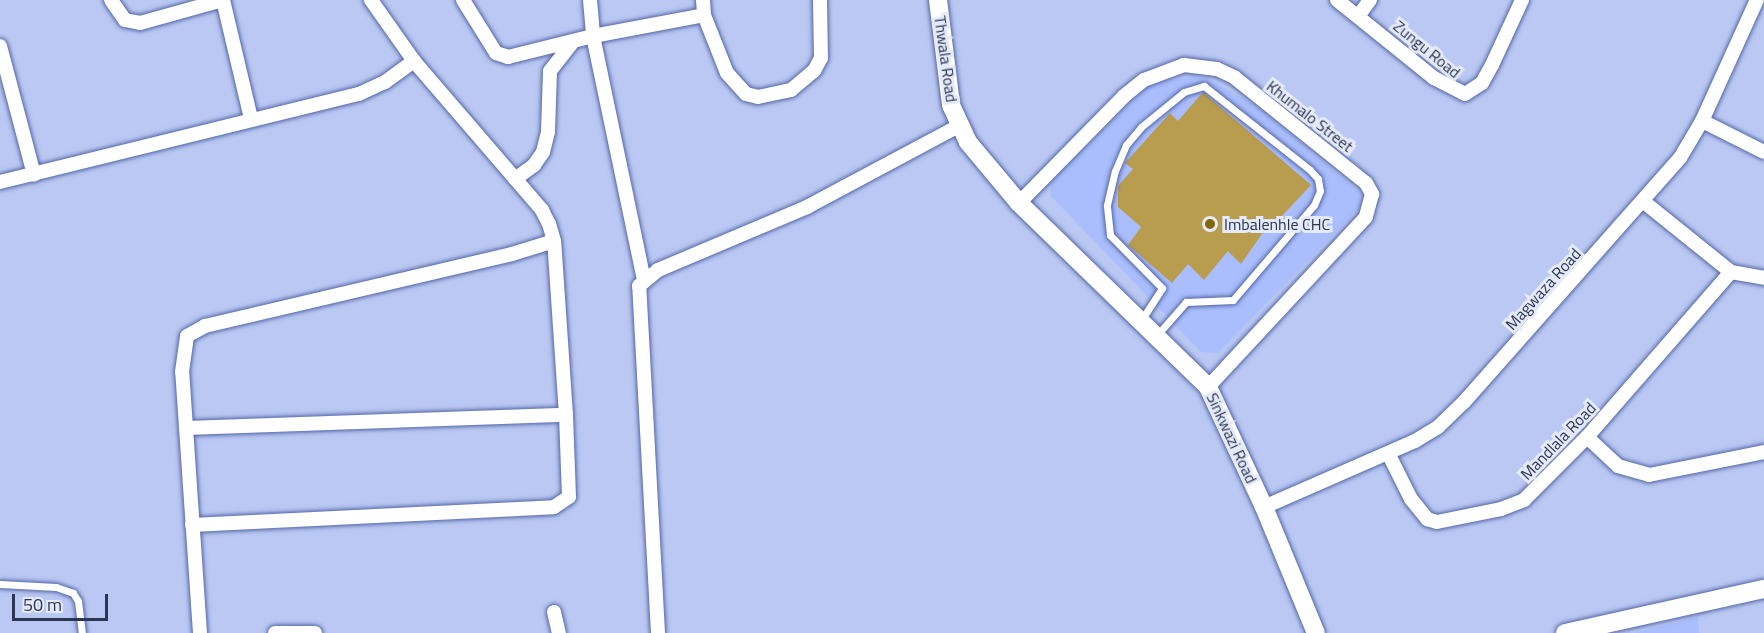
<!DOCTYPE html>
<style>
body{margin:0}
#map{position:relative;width:1764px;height:633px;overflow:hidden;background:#bac8f3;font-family:"Titillium Web",sans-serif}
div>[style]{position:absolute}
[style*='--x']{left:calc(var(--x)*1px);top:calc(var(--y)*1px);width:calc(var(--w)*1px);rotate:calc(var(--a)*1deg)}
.built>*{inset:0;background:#aabefd}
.building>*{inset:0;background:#b99d4e}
.roads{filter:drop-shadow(0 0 2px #5467a7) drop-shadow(0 0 2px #5467a7)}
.lane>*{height:7px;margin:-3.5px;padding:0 3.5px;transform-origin:3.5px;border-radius:3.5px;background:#fff}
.street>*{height:14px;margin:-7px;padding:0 7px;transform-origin:7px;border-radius:7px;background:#fff}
.secondary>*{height:18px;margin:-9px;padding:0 9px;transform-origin:9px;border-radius:9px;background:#fff}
.dots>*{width:16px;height:16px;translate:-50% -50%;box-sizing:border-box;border:3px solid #e5eaf9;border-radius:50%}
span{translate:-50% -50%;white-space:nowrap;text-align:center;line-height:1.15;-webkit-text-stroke:6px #e5eaf9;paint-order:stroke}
.street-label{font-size:16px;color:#2c3551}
.poi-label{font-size:16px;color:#2c3551}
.left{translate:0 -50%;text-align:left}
.scale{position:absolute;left:12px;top:594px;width:96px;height:27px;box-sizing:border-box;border:3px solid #2c3551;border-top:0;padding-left:8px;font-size:18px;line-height:21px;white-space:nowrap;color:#2c3551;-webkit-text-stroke:4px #e5eaf9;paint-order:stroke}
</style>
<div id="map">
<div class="built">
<i style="clip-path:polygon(1194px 77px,1207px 78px,1258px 107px,1359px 192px,1361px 206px,1218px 353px,1201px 352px,1050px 195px,1052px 181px,1151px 83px)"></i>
<i style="clip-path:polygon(1698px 617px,1699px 633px,1634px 633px)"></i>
</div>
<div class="building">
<i style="clip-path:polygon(1203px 92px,1311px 185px,1266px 233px,1264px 231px,1241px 264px,1228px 251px,1204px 280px,1188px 264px,1172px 283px,1128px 245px,1141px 227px,1118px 207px,1118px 186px,1133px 169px,1125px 163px,1170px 113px,1178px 121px)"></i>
</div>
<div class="roads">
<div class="lane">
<i style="--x:1142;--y:319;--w:37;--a:-57"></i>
<i style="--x:1162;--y:288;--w:74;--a:-134.5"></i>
<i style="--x:1110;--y:235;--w:30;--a:-96"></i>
<i style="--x:1107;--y:205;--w:35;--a:-77"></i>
<i style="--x:1115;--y:171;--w:28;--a:-67"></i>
<i style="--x:1126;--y:145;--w:23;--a:-50"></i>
<i style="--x:1141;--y:127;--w:55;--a:-39.1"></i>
<i style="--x:1184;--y:92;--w:21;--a:-17"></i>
<i style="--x:1204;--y:86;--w:135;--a:38.4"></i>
<i style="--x:1310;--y:170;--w:12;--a:48"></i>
<i style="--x:1318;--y:179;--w:12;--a:81"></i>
<i style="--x:1320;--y:191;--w:15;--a:113"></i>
<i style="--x:1314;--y:205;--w:125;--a:130.5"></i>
<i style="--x:1233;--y:300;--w:47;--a:177.6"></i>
<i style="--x:1186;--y:302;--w:44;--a:131.3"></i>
<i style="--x:0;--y:584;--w:56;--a:3.1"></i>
<i style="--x:56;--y:587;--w:18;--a:19"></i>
<i style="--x:73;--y:593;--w:9;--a:58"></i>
<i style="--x:78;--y:601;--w:32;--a:83"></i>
</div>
<div class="street">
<i style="--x:111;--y:0;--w:24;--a:55"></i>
<i style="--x:125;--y:20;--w:15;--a:11"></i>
<i style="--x:140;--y:23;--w:86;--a:-15.5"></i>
<i style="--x:223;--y:0;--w:121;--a:76.7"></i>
<i style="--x:463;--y:0;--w:62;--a:58.1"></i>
<i style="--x:496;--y:53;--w:13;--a:18"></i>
<i style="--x:508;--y:57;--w:88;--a:-13.9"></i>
<i style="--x:593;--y:36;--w:113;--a:-10.7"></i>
<i style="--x:590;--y:0;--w:36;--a:85"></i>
<i style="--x:593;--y:36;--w:249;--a:78.2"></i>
<i style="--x:703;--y:0;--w:15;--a:86"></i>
<i style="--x:704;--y:15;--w:62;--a:68.4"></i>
<i style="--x:727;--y:73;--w:28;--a:48"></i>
<i style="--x:746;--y:94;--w:12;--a:14"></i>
<i style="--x:758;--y:97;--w:34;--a:-12"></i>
<i style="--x:791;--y:90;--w:30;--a:-40"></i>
<i style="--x:814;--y:71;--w:15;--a:-62"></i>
<i style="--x:821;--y:58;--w:58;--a:-91"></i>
<i style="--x:1337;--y:0;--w:124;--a:38.8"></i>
<i style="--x:1434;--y:78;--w:35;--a:27"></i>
<i style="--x:1465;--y:94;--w:20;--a:-33"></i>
<i style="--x:1482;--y:83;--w:21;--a:-61"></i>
<i style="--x:1492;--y:65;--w:72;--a:-65.2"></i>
<i style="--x:1359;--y:15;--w:19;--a:-54"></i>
<i style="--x:0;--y:46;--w:133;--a:75.2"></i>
<i style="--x:1702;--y:121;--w:69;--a:26.6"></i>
<i style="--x:515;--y:179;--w:24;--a:-36"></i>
<i style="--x:534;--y:165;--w:16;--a:-55"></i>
<i style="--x:543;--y:152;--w:21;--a:-76"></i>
<i style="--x:548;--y:132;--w:61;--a:-88.1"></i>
<i style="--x:550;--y:71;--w:37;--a:-52"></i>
<i style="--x:0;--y:182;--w:370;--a:-13.8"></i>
<i style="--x:359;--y:94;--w:29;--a:-25"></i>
<i style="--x:385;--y:82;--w:36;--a:-36"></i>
<i style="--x:1644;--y:202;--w:112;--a:38.8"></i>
<i style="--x:1731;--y:272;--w:34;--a:10"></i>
<i style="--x:1019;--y:203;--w:150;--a:-45.5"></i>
<i style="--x:1124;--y:96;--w:26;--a:-39"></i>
<i style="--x:1144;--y:80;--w:43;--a:-20.6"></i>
<i style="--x:1184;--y:65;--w:33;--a:7"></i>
<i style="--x:1217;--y:69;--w:19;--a:25"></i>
<i style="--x:1234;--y:77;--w:169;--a:38.8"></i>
<i style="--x:1366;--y:183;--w:13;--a:61"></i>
<i style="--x:1372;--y:194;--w:24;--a:105"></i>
<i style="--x:1366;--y:217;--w:232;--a:132.9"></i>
<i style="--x:186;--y:428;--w:380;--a:-2"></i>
<i style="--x:566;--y:415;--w:174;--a:-93.9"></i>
<i style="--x:554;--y:241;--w:18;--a:-106"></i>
<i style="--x:549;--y:224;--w:16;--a:-117"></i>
<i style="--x:542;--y:210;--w:196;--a:-130.7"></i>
<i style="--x:414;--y:61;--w:75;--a:-125.2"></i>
<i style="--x:1587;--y:437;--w:42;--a:43.1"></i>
<i style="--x:1618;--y:466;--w:32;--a:16"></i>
<i style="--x:1649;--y:475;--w:117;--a:-11.3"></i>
<i style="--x:1389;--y:455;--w:49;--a:63.4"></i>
<i style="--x:1411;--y:499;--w:26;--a:51"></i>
<i style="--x:1427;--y:519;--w:10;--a:17"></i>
<i style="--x:1437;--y:522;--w:65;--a:-11.5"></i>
<i style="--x:1501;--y:509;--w:25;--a:-21"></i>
<i style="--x:1524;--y:500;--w:89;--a:-45"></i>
<i style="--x:1587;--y:437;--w:219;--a:-48.9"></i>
<i style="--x:1264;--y:507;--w:165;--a:-23.6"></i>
<i style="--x:1415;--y:441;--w:27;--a:-31"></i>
<i style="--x:1438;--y:427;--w:36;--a:-44"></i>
<i style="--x:1464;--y:402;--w:326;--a:-48.5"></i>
<i style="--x:1680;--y:158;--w:43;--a:-59.3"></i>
<i style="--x:1702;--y:121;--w:133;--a:-65.6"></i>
<i style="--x:192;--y:525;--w:362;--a:-2.8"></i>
<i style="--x:554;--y:507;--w:18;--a:-34"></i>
<i style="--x:569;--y:497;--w:82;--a:-92.1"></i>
<i style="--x:554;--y:612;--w:22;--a:77"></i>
<i style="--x:200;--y:633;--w:262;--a:-93.9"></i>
<i style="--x:182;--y:372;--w:36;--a:-82"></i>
<i style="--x:187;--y:336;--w:21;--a:-29"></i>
<i style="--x:205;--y:326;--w:315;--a:-13.2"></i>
<i style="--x:512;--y:254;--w:44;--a:-17.2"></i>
<i style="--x:275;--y:633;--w:40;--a:0"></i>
<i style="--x:658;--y:633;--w:348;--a:-93.1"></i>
<i style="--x:639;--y:286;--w:25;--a:-40"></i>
<i style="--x:658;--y:270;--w:162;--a:-22.9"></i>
<i style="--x:807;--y:207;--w:172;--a:-28.1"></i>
</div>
<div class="secondary">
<i style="--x:938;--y:0;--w:106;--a:82.9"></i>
<i style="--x:951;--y:105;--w:41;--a:65.3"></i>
<i style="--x:968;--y:142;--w:80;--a:50.1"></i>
<i style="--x:1019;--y:203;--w:264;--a:44.2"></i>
<i style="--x:1208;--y:387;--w:132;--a:65"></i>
<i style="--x:1264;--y:507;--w:136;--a:67.6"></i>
<i style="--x:1565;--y:633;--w:204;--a:-12.5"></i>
</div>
</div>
<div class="dots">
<i style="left:1210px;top:224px;background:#836700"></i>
</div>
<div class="street-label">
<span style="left:1427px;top:49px;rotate:39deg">Zungu Road</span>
<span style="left:946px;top:59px;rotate:82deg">Thwala Road</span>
<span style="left:1310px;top:116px;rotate:38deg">Khumalo Street</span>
<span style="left:1543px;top:289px;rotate:-48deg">Magwaza Road</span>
<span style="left:1232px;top:438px;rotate:65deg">Sinkwazi Road</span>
<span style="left:1558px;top:441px;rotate:-46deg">Mandlala Road</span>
</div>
<div class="poi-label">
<span class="left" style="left:1224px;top:224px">Imbalenhle CHC</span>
</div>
<div class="scale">50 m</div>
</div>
